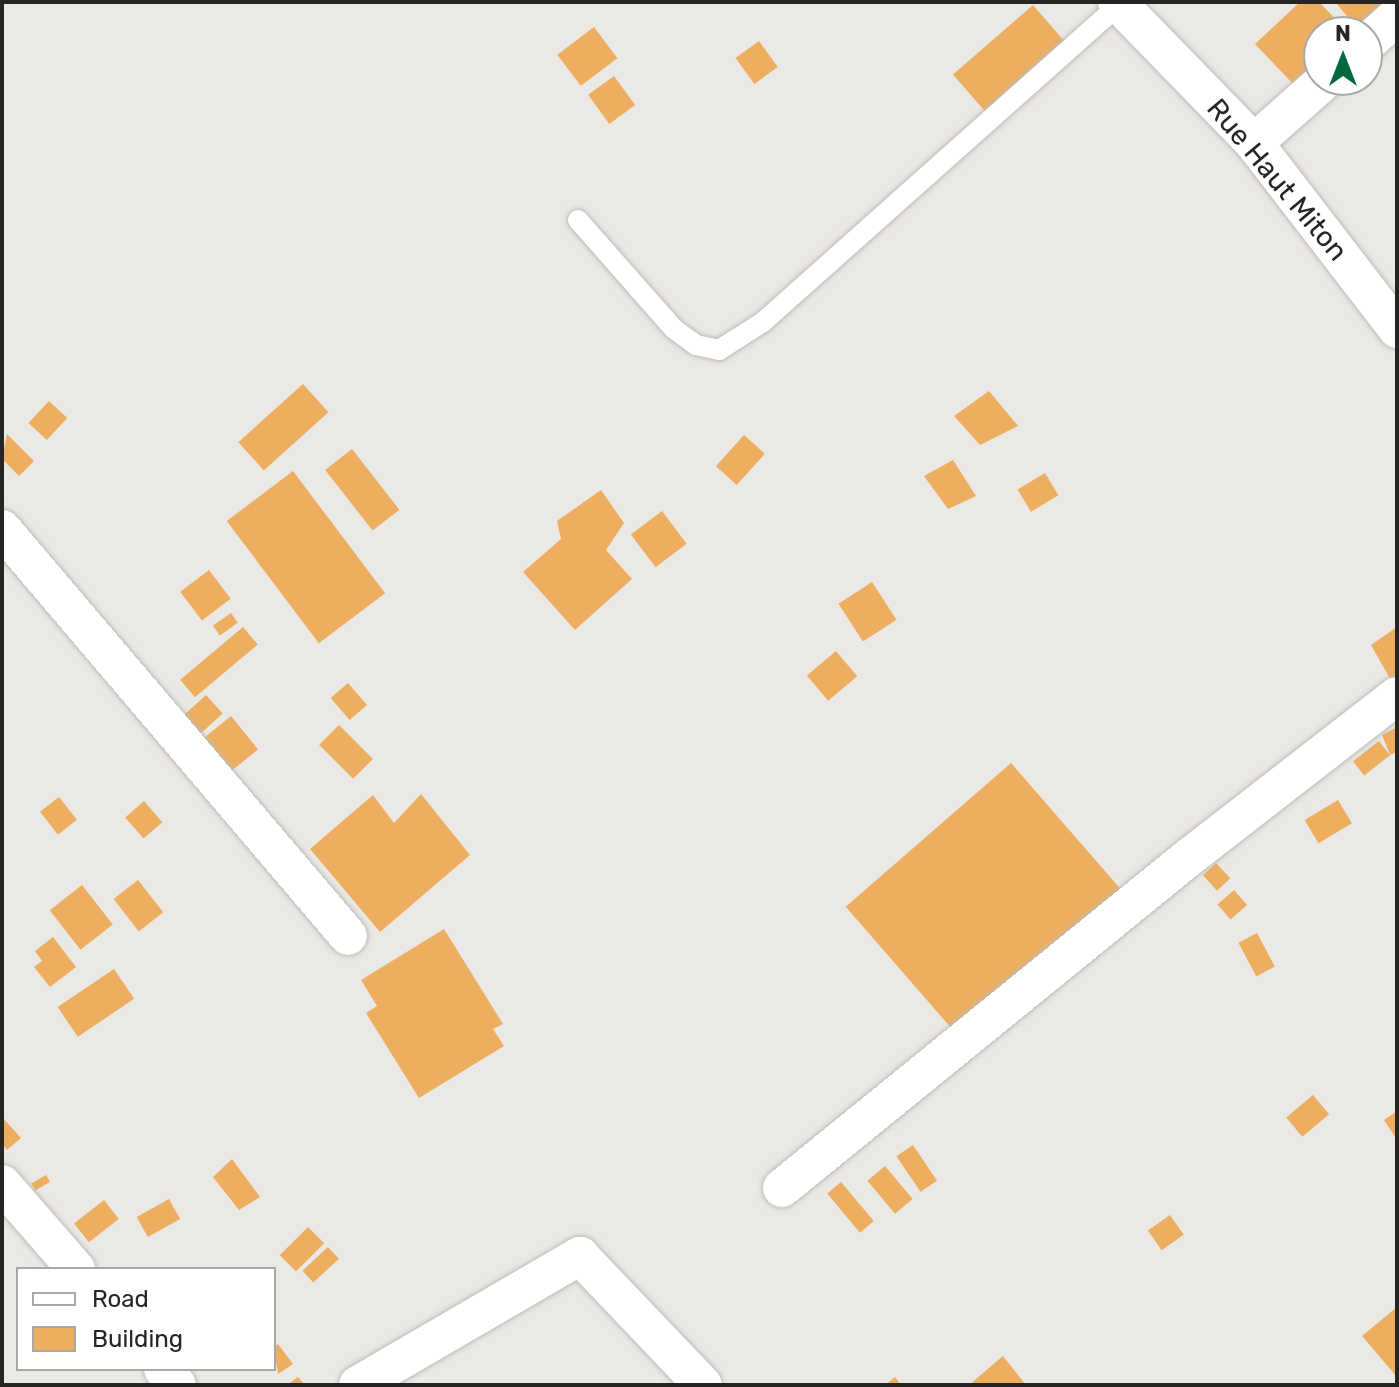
<!DOCTYPE html>
<style>
body{margin:0}
#map{position:relative;width:1399px;height:1387px;overflow:hidden;background:#ebe9e6;font-family:Rubik,sans-serif}
div>[style]{position:absolute}
[style*='--x']{left:calc(var(--x)*1px);top:calc(var(--y)*1px);width:calc(var(--w)*1px);rotate:calc(var(--a)*1deg)}
.building>*{inset:0;background:#edae5f;transform-origin:0 0}
.roads{filter:drop-shadow(0 0 2px #bebcb9) drop-shadow(0 0 2px #bebcb9)}
.service>*{height:20px;margin:-10px;padding:0 10px;transform-origin:10px;border-radius:10px;background:#fff}
.minor>*{height:38px;margin:-19px;padding:0 19px;transform-origin:19px;border-radius:19px;background:#fff}
span{translate:-50% -50%;white-space:nowrap;text-align:center;line-height:1.15;-webkit-text-stroke:6px #fff;paint-order:stroke}
.street-label{font-size:28px;color:#262524}
.frame{position:absolute;inset:0;border:4px solid #262524;pointer-events:none}
.legend{position:absolute;left:16px;top:1267px;width:260px;height:104px;box-sizing:border-box;background:#fff;border:2px solid #a8a8a7;margin:0;padding:10px 14px;list-style:none;font-size:24px;color:#262524}
.legend li{display:flex;align-items:center;gap:16px;height:40px}
.legend b{width:40px;border:2px solid #a8a8a7}
.north{position:absolute;left:1303px;top:16px;width:80px;height:80px;box-sizing:border-box;background:#fff;border:2px solid #a8a8a7;border-radius:50%;rotate:0deg;font-size:22px;font-weight:700;line-height:32px;text-align:center;color:#262524}
.north::after{content:'';display:block;margin:auto;width:28px;height:36px;background:#02693e;clip-path:polygon(50% 0,100% 100%,50% 72%,0 100%)}
</style>
<div id="map">
<div class="building">
<i style="clip-path:polygon(1300px 2px,1319px 2px,1348px 32px,1319px 32px,1319px 63px,1295px 86px,1255px 44px)"></i>
<i style="clip-path:polygon(1335px 2px,1390px 2px,1358px 29px)"></i>
<i style="left:1033px;top:5px;width:49px;height:106px;rotate:49deg"></i>
<i style="left:594px;top:27px;width:39px;height:46px;rotate:53deg"></i>
<i style="left:759px;top:41px;width:32px;height:29px;rotate:54deg"></i>
<i style="left:614px;top:76px;width:36px;height:32px;rotate:54deg"></i>
<i style="left:303px;top:384px;width:38px;height:87px;rotate:48deg"></i>
<i style="clip-path:polygon(989px 391px,1018px 426px,980px 445px,954px 416px)"></i>
<i style="left:49px;top:401px;width:25px;height:30px;rotate:43deg"></i>
<i style="clip-path:polygon(7px 434px,34px 461px,19px 476px,2px 459px)"></i>
<i style="left:744px;top:435px;width:28px;height:42px;rotate:42deg"></i>
<i style="left:352px;top:449px;width:77px;height:34px;rotate:52deg"></i>
<i style="clip-path:polygon(953px 460px,976px 496px,948px 509px,924px 476px)"></i>
<i style="left:293px;top:471px;width:153px;height:83px;rotate:53deg"></i>
<i style="left:1045px;top:473px;width:26px;height:32px;rotate:59deg"></i>
<i style="clip-path:polygon(601px 490px,624px 523px,606px 550px,632px 579px,575px 630px,523px 572px,561px 539px,557px 521px)"></i>
<i style="left:662px;top:511px;width:41px;height:39px;rotate:53deg"></i>
<i style="left:209px;top:570px;width:36px;height:36px;rotate:53deg"></i>
<i style="left:872px;top:582px;width:45px;height:40px;rotate:57deg"></i>
<i style="left:231px;top:613px;width:12px;height:22px;rotate:55deg"></i>
<i style="left:243px;top:627px;width:23px;height:82px;rotate:50deg"></i>
<i style="clip-path:polygon(1397px 627px,1397px 683px,1393px 684px,1371px 645px)"></i>
<i style="left:836px;top:651px;width:33px;height:38px;rotate:50deg"></i>
<i style="left:348px;top:683px;width:29px;height:23px;rotate:49deg"></i>
<i style="left:206px;top:695px;width:25px;height:35px;rotate:48deg"></i>
<i style="left:231px;top:716px;width:43px;height:36px;rotate:51deg"></i>
<i style="left:339px;top:725px;width:48px;height:28px;rotate:45deg"></i>
<i style="clip-path:polygon(1397px 727px,1397px 752px,1390px 755px,1382px 735px)"></i>
<i style="left:1379px;top:741px;width:18px;height:33px;rotate:52deg"></i>
<i style="left:1011px;top:763px;width:172px;height:219px;rotate:49deg"></i>
<i style="clip-path:polygon(421px 794px,470px 855px,380px 932px,310px 849px,373px 795px,394px 823px)"></i>
<i style="left:59px;top:797px;width:29px;height:24px;rotate:52deg"></i>
<i style="left:1338px;top:800px;width:27px;height:39px;rotate:59deg"></i>
<i style="left:144px;top:801px;width:28px;height:25px;rotate:49deg"></i>
<i style="left:1216px;top:863px;width:21px;height:18px;rotate:47deg"></i>
<i style="left:138px;top:880px;width:41px;height:31px;rotate:52deg"></i>
<i style="left:82px;top:885px;width:50px;height:41px;rotate:52deg"></i>
<i style="left:1234px;top:890px;width:20px;height:22px;rotate:49deg"></i>
<i style="clip-path:polygon(444px 929px,503px 1024px,493px 1029px,504px 1046px,419px 1098px,366px 1013px,377px 1006px,361px 980px)"></i>
<i style="left:1257px;top:933px;width:38px;height:21px;rotate:62deg"></i>
<i style="clip-path:polygon(53px 937px,76px 967px,50px 987px,34px 967px,42px 961px,35px 951px)"></i>
<i style="left:114px;top:969px;width:36px;height:68px;rotate:56deg"></i>
<i style="left:1313px;top:1095px;width:25px;height:35px;rotate:50deg"></i>
<i style="clip-path:polygon(1397px 1111px,1397px 1140px,1384px 1120px)"></i>
<i style="clip-path:polygon(2px 1117px,21px 1138px,7px 1150px,2px 1144px)"></i>
<i style="left:913px;top:1145px;width:43px;height:20px;rotate:56deg"></i>
<i style="clip-path:polygon(232px 1159px,260px 1197px,239px 1210px,213px 1177px)"></i>
<i style="left:885px;top:1166px;width:43px;height:23px;rotate:50deg"></i>
<i style="left:46px;top:1175px;width:8px;height:17px;rotate:60deg"></i>
<i style="left:841px;top:1182px;width:51px;height:18px;rotate:50deg"></i>
<i style="left:169px;top:1199px;width:23px;height:37px;rotate:61deg"></i>
<i style="left:104px;top:1200px;width:24px;height:38px;rotate:52deg"></i>
<i style="left:1170px;top:1215px;width:24px;height:27px;rotate:55deg"></i>
<i style="left:308px;top:1227px;width:23px;height:40px;rotate:45deg"></i>
<i style="left:328px;top:1247px;width:16px;height:35px;rotate:47deg"></i>
<i style="clip-path:polygon(1397px 1307px,1397px 1377px,1362px 1336px)"></i>
<i style="clip-path:polygon(278px 1344px,293px 1364px,278px 1374px,274px 1347px)"></i>
<i style="clip-path:polygon(1003px 1356px,1026px 1385px,969px 1385px)"></i>
<i style="clip-path:polygon(298px 1377px,305px 1385px,287px 1385px)"></i>
<i style="clip-path:polygon(895px 1377px,901px 1385px,885px 1385px)"></i>
</div>
<div class="roads">
<div class="service">
<i style="--x:578;--y:220;--w:145;--a:48.6"></i>
<i style="--x:674;--y:329;--w:27;--a:36"></i>
<i style="--x:696;--y:345;--w:24;--a:12"></i>
<i style="--x:719;--y:350;--w:52;--a:-32.5"></i>
<i style="--x:763;--y:322;--w:477;--a:-41.7"></i>
</div>
<div class="minor">
<i style="--x:1117;--y:2;--w:197;--a:45.8"></i>
<i style="--x:1254;--y:143;--w:235;--a:52.4"></i>
<i style="--x:1367;--y:43;--w:40;--a:-42"></i>
<i style="--x:1254;--y:143;--w:95;--a:-41.6"></i>
<i style="--x:2;--y:529;--w:534;--a:49.63"></i>
<i style="--x:2;--y:1184;--w:113;--a:49"></i>
<i style="--x:782;--y:1188;--w:523;--a:-39.1"></i>
<i style="--x:1188;--y:858;--w:264;--a:-37.8"></i>
<i style="--x:163;--y:1369;--w:21;--a:49"></i>
<i style="--x:358;--y:1385;--w:257;--a:-30.2"></i>
<i style="--x:580;--y:1256;--w:178;--a:46.4"></i>
</div>
</div>
<div class="street-label">
<span style="left:1277px;top:180px;rotate:50deg">Rue Haut Miton</span>
</div>
<div class="frame"></div>
<ul class="legend">
<li><b style="height:10px;background:#fff"></b>Road</li>
<li><b style="height:22px;background:#edae5f"></b>Building</li>
</ul>
<div class="north">N</div>
</div>
